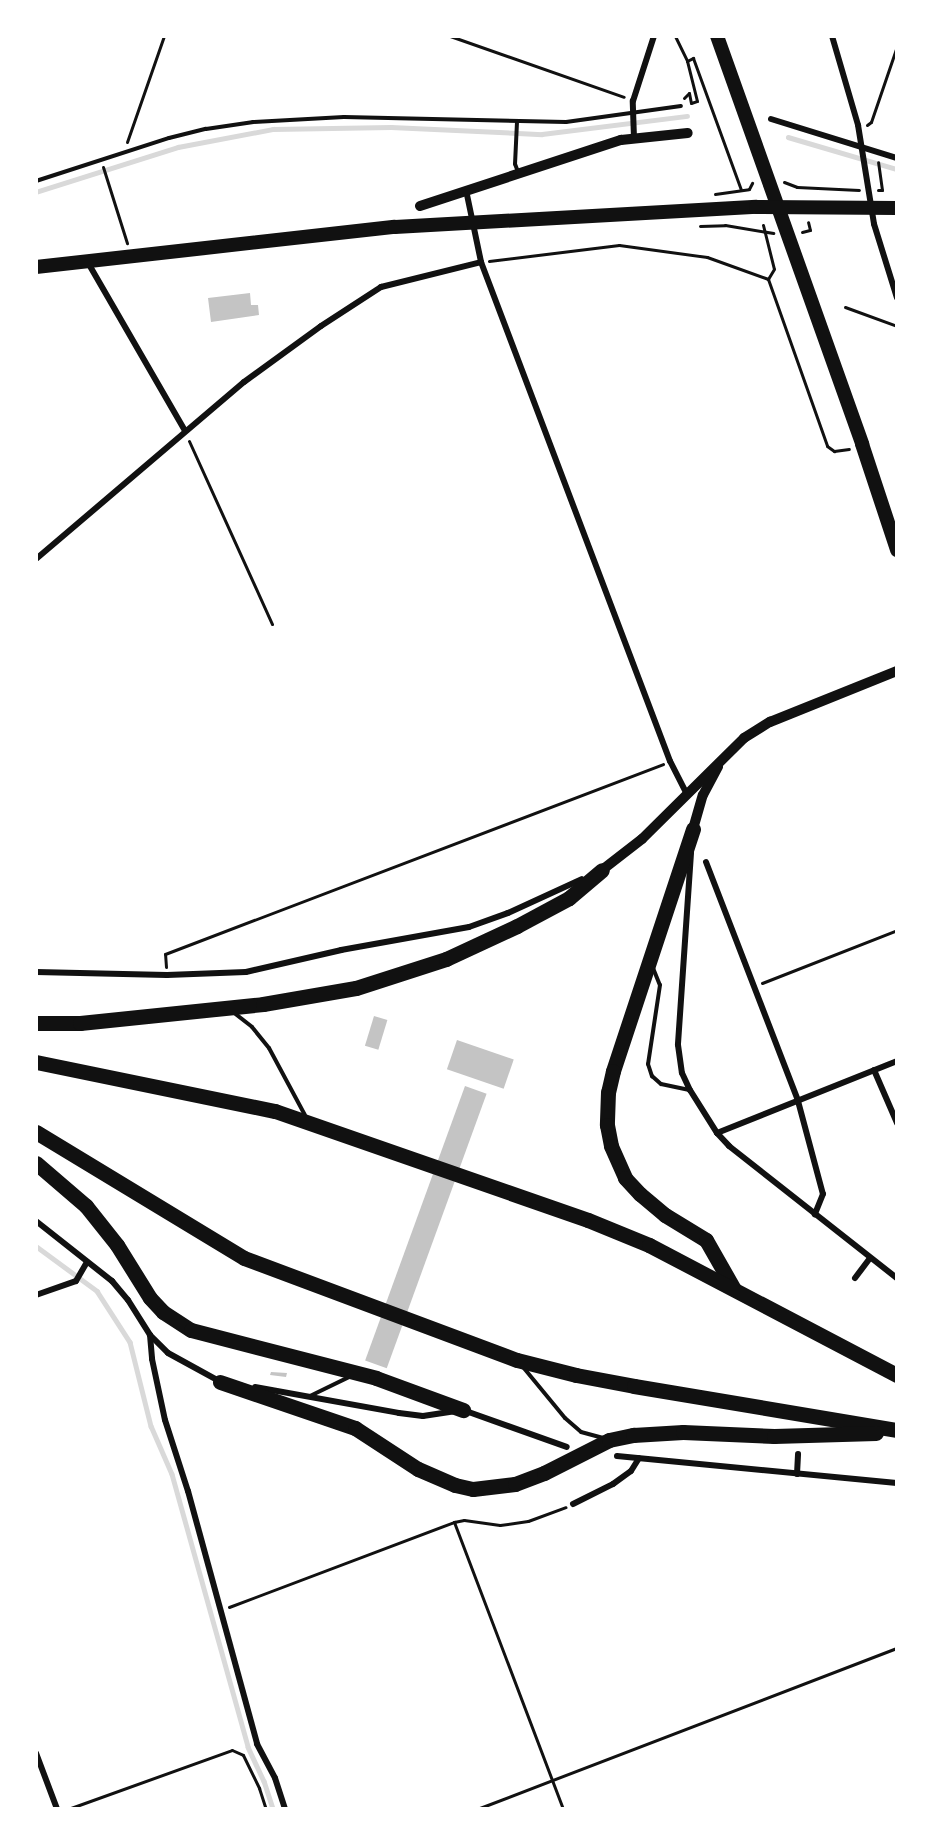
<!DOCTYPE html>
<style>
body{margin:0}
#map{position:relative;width:933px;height:1845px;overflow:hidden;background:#fff;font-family:"Exo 2",sans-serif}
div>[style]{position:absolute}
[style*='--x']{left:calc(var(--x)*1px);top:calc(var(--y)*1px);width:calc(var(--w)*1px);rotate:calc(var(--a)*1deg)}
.stream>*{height:4.5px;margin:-2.25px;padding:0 2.25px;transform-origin:2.25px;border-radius:2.25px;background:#d9d9d9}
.building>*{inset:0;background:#c4c4c4;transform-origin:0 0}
.path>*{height:3px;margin:-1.5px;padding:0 1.5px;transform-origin:1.5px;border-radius:1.5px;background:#111}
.service>*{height:4px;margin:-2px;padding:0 2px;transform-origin:2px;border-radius:2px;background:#111}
.minor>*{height:6px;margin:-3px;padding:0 3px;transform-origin:3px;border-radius:3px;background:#111}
.tertiary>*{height:10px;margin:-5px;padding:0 5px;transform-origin:5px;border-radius:5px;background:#111}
.primary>*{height:14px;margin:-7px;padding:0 7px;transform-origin:7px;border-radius:7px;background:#111}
.motorway>*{height:15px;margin:-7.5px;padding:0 7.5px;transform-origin:7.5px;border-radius:7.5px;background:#111}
span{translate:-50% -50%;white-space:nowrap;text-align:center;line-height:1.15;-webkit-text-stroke:6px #fff;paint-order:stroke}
.frame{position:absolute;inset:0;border:38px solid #fff;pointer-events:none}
</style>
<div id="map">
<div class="stream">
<i style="--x:788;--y:137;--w:114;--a:16.4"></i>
<i style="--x:36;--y:192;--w:149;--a:-17.6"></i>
<i style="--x:178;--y:147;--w:97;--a:-10.7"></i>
<i style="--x:273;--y:129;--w:118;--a:-1"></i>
<i style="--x:391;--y:127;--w:151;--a:2.7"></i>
<i style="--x:542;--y:134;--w:146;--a:-7.1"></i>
<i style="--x:36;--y:1246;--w:76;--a:36.4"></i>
<i style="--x:97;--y:1291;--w:61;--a:57.1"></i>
<i style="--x:130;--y:1342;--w:87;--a:76"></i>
<i style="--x:151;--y:1426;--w:52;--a:66.4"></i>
<i style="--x:172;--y:1474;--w:283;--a:74.4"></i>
<i style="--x:248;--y:1747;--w:38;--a:65"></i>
<i style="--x:264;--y:1781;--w:29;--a:72"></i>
</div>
<div class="building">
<i style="clip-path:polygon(250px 293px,251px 305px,258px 305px,259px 315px,211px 322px,208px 298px)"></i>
<i style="left:374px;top:1016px;width:14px;height:31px;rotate:17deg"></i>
<i style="left:457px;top:1040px;width:60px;height:31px;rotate:19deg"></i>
<i style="left:465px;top:1086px;width:23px;height:292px;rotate:20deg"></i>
<i style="clip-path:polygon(271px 1372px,287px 1373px,286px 1377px,270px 1375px)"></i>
</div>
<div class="path">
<i style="--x:450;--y:36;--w:184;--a:19.3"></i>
<i style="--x:675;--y:36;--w:28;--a:64"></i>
<i style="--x:687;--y:61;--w:7;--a:-27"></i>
<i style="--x:693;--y:58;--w:140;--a:70"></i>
<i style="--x:684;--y:98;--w:7;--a:-45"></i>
<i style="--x:689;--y:93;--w:10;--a:79"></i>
<i style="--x:691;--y:103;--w:6;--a:-18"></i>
<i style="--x:697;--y:101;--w:41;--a:-104"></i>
<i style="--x:867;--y:125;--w:5;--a:-37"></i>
<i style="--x:871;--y:122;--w:80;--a:-71.1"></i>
<i style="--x:127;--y:142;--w:112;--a:-70.8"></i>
<i style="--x:103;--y:167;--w:80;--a:72.5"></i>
<i style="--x:784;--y:182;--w:14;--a:21"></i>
<i style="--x:797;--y:187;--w:62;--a:2.8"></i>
<i style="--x:749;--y:189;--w:7;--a:-63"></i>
<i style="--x:878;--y:190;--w:4;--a:0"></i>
<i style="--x:882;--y:190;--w:28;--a:-98"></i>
<i style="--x:715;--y:194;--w:34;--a:-8"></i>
<i style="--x:763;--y:225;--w:45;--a:76"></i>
<i style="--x:774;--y:269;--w:12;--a:121"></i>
<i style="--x:700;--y:226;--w:25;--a:-2"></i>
<i style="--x:725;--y:225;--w:49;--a:9.5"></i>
<i style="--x:802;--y:232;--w:8;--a:-14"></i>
<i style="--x:810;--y:230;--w:8;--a:-104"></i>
<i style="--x:489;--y:261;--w:131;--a:-7"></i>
<i style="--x:619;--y:245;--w:89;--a:7.8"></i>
<i style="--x:707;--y:257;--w:65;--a:19.8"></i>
<i style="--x:768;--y:279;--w:177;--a:70.5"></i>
<i style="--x:827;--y:446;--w:9;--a:36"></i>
<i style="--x:834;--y:451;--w:15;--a:-8"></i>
<i style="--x:845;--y:307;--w:55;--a:20.1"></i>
<i style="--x:189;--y:441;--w:201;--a:65.6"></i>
<i style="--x:166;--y:967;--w:13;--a:-94"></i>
<i style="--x:165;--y:954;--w:533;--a:-20.88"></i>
<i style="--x:762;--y:983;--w:145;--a:-21.4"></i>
<i style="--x:454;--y:1522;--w:307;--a:69.2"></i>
<i style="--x:229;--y:1607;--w:241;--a:-20.7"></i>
<i style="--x:454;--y:1522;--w:10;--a:-11"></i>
<i style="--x:464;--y:1520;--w:36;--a:8"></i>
<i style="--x:500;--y:1525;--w:28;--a:-8"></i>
<i style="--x:528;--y:1521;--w:40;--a:-20.2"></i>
<i style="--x:68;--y:1809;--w:174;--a:-19.8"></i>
<i style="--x:232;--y:1750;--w:12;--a:24"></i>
<i style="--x:243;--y:1755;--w:37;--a:64"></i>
<i style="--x:259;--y:1788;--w:22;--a:72"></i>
<i style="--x:477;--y:1809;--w:450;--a:-21"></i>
</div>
<div class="service">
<i style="--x:517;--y:122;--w:42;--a:92.7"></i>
<i style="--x:515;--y:164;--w:9;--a:69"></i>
<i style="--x:36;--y:181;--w:140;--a:-17.9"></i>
<i style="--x:169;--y:138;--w:38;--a:-14"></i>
<i style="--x:206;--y:129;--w:48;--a:-8.5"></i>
<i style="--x:253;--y:122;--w:91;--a:-3.1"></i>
<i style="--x:344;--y:117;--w:222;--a:1.3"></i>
<i style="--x:566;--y:122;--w:116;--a:-7.9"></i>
<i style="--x:653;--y:968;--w:18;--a:68"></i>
<i style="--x:660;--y:985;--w:80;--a:98.6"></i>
<i style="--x:648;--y:1064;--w:13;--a:72"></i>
<i style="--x:652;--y:1076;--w:12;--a:42"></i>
<i style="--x:661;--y:1084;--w:29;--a:12"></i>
<i style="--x:233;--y:1012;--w:24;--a:38"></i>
<i style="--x:252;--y:1027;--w:27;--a:51"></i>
<i style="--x:269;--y:1048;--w:76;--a:61.8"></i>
<i style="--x:523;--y:1367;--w:66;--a:50.5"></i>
<i style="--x:565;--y:1418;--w:21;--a:41"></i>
<i style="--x:581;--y:1432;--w:23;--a:15"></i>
<i style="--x:310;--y:1396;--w:46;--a:-26"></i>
</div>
<div class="minor">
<i style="--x:832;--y:36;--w:93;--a:73.7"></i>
<i style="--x:858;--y:125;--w:100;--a:80.8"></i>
<i style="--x:874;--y:224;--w:77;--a:72.7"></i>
<i style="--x:771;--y:119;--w:132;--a:17.2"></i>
<i style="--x:634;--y:138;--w:37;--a:-92"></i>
<i style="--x:633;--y:101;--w:68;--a:-72.1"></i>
<i style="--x:466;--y:190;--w:74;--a:78.2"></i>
<i style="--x:481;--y:262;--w:534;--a:69.26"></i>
<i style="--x:670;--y:761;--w:36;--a:63"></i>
<i style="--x:87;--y:261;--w:196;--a:60"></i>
<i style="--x:36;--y:559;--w:273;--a:-40.4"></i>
<i style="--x:244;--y:382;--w:95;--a:-36"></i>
<i style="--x:321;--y:326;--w:72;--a:-33"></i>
<i style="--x:381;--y:287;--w:103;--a:-14"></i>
<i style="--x:691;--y:853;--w:192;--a:93.9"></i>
<i style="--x:678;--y:1045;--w:28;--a:82"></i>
<i style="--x:682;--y:1073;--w:19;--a:65"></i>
<i style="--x:690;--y:1090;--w:51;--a:57.9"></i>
<i style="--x:717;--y:1133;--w:18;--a:47"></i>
<i style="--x:729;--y:1146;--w:214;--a:38.2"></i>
<i style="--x:706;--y:862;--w:256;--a:68.9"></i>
<i style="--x:798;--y:1101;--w:96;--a:75"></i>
<i style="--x:823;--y:1194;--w:22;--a:112"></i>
<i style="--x:36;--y:972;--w:131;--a:1.3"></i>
<i style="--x:167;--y:975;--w:79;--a:-2.2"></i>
<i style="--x:246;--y:972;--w:98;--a:-13"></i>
<i style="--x:341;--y:950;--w:130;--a:-10.2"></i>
<i style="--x:469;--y:927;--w:41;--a:-19.7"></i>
<i style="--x:508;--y:913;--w:81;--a:-24.7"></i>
<i style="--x:874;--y:1070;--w:58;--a:66.5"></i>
<i style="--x:717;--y:1133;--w:194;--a:-21.8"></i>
<i style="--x:36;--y:1221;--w:97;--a:38.3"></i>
<i style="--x:112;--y:1281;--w:25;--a:50"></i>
<i style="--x:128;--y:1300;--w:41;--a:57.8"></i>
<i style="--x:150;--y:1335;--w:25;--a:45"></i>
<i style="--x:168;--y:1353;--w:58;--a:28.8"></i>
<i style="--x:855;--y:1278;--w:25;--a:-53"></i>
<i style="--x:36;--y:1295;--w:42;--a:-19.3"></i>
<i style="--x:76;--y:1281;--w:22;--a:-60"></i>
<i style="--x:150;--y:1335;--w:24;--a:85"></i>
<i style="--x:152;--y:1359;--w:62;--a:78"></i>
<i style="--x:165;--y:1420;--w:75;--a:72.1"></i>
<i style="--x:188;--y:1491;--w:262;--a:74.7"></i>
<i style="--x:257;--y:1744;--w:38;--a:62"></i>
<i style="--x:275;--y:1778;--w:33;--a:72"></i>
<i style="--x:255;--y:1387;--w:146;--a:10.2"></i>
<i style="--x:399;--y:1413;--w:24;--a:7"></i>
<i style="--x:423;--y:1416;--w:40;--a:-8.5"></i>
<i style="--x:463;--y:1410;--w:110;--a:19.6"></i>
<i style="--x:617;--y:1456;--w:281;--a:5.5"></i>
<i style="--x:797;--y:1474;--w:20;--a:-87"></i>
<i style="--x:573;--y:1504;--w:45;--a:-26.6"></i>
<i style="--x:613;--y:1484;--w:22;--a:-36"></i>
<i style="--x:631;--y:1471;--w:15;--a:-58"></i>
<i style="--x:36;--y:1753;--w:60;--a:69.4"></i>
</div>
<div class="tertiary">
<i style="--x:420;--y:206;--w:212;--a:-18.2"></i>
<i style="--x:621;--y:140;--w:67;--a:-6"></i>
<i style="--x:693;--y:829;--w:35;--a:-74"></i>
<i style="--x:703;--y:795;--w:32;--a:-62"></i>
<i style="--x:602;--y:870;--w:51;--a:-37.8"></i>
<i style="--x:642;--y:839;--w:144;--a:-44.7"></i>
<i style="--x:744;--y:738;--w:31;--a:-32"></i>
<i style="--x:770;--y:722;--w:137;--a:-21.9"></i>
</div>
<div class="primary">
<i style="--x:717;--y:36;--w:433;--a:70.4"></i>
<i style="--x:862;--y:444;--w:112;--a:71.7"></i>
<i style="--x:36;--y:267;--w:361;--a:-6.4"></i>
<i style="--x:395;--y:227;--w:362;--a:-3.2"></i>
<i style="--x:756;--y:207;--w:141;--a:0.4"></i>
</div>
<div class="motorway">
<i style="--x:693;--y:829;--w:255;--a:108.3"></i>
<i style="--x:613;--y:1071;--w:22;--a:103"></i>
<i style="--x:608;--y:1092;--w:33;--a:92"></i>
<i style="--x:607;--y:1125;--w:21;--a:79"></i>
<i style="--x:611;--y:1146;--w:35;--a:66"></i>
<i style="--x:625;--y:1178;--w:22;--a:47"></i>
<i style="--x:640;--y:1194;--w:33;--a:40"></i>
<i style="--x:665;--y:1215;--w:48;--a:31.4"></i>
<i style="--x:706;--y:1240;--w:56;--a:60.3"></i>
<i style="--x:36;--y:1023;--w:44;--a:0"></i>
<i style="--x:80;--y:1023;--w:184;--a:-5.9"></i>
<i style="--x:263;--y:1004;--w:94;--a:-9.8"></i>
<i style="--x:356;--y:988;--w:95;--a:-17.9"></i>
<i style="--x:446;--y:959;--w:78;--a:-24.9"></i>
<i style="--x:517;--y:926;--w:59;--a:-28.3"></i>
<i style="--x:569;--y:898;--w:43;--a:-40.3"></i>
<i style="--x:36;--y:1062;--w:244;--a:11.6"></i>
<i style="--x:275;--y:1111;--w:331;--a:19.2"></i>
<i style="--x:588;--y:1220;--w:66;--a:22.3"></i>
<i style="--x:649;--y:1245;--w:280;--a:27.7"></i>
<i style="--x:36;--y:1132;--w:243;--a:31.2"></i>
<i style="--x:244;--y:1258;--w:291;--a:20.5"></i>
<i style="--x:517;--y:1360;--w:61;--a:14.3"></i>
<i style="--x:576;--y:1375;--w:59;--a:10.7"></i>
<i style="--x:634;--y:1386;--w:267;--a:9.5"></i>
<i style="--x:36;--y:1163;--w:66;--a:40.7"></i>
<i style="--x:86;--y:1206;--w:50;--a:51.5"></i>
<i style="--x:117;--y:1245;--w:62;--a:58.1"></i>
<i style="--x:150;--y:1298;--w:19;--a:47"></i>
<i style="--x:163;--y:1312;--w:33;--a:33"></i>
<i style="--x:191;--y:1330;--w:191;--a:14.5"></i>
<i style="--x:376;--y:1378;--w:93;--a:20.2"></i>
<i style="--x:220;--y:1382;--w:143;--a:18.8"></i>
<i style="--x:355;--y:1428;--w:75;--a:33.1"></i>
<i style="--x:418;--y:1469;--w:40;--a:23.4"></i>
<i style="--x:455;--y:1485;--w:18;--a:13"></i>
<i style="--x:473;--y:1489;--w:42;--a:-6.8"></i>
<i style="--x:515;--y:1484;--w:31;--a:-21"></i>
<i style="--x:544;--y:1473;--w:73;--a:-26.9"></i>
<i style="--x:609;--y:1440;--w:25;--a:-12"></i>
<i style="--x:633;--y:1435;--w:50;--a:-3.4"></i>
<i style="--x:683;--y:1432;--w:91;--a:2.5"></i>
<i style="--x:774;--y:1436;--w:102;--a:-1.7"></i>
</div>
<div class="frame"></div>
</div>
